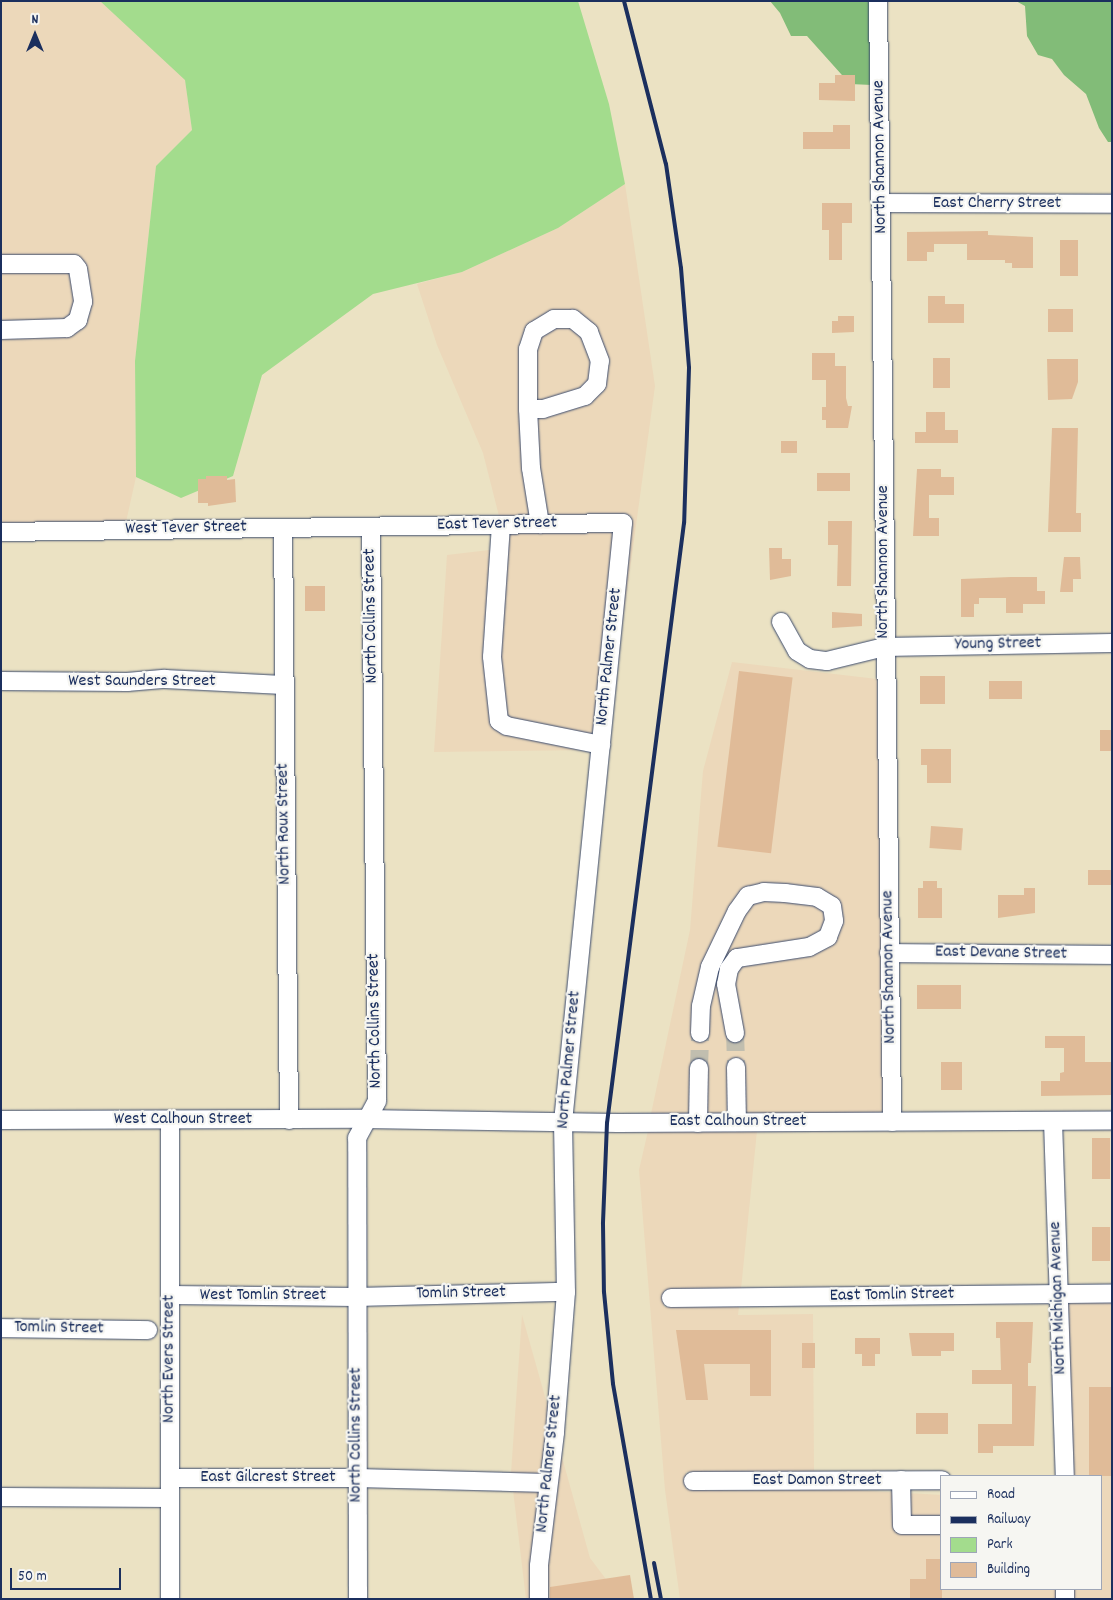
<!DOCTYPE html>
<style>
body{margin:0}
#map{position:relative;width:1113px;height:1600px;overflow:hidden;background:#ebe2c3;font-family:Dekko,sans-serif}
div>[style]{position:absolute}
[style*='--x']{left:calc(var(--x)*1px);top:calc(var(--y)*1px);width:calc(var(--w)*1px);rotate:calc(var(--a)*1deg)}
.built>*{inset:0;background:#ecd8ba}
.green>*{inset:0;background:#a3dc8d}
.forest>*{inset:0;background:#82bc78}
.building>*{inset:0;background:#e0bb98;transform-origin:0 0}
.minor-tunnel>*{height:18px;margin-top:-9px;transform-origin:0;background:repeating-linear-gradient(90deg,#c1beaf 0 18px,transparent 0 27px)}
.roads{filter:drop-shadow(0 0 1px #3a4a6d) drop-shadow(0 0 1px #3a4a6d)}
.minor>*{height:18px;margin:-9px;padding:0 9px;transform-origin:9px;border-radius:9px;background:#fff}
.rail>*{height:4px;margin:-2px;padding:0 2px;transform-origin:2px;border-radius:2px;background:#1b2f5e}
span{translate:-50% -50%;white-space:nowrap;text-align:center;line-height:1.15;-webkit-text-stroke:4.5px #f6f6f2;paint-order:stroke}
.street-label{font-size:18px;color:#1b2f5e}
.frame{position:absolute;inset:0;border:2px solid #1b2f5e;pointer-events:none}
.legend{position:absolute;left:940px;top:1475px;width:162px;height:115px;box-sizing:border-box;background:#f6f6f2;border:1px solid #9ea6b7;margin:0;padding:6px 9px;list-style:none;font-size:15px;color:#1b2f5e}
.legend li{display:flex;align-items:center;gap:10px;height:25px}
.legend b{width:25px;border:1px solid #9ea6b7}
.north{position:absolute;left:10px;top:10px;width:50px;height:50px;-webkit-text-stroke:4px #f6f6f2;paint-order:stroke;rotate:0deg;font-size:14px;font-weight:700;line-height:20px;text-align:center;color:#1b2f5e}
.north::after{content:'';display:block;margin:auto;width:18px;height:22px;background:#1b2f5e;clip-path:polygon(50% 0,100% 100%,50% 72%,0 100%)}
.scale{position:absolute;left:10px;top:1568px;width:111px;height:22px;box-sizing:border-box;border:2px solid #1b2f5e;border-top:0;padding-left:6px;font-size:15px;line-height:18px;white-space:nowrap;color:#1b2f5e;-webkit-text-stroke:4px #f6f6f2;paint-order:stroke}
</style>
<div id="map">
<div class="built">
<i style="clip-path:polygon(1px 1px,100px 1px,185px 79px,192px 130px,156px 166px,135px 361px,136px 477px,126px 522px,1px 523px)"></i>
<i style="clip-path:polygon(625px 184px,655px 386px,614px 687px,632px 516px,499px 516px,483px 453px,437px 345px,417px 284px,462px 272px,558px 228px)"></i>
<i style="clip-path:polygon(614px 532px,591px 750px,434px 752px,447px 555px,506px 548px,503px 533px)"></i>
<i style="clip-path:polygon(732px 662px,877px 679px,884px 1113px,651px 1114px,690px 930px,703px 771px)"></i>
<i style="clip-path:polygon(648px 1131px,757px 1131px,741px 1289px,664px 1290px,664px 1307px,739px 1306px,738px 1315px,813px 1314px,814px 1472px,686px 1472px,686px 1489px,833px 1489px,942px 1495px,942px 1589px,1058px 1589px,1058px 1599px,680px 1599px,665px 1490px,639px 1170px)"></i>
<i style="clip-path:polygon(1112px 1293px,1112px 1599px,1065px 1599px,1065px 1589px,1102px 1589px,1102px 1476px,1065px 1476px,1058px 1294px)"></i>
<i style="clip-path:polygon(522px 1315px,549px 1411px,541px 1474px,511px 1473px)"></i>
<i style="clip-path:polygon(560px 1450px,590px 1558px,621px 1599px,547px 1599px,546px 1567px)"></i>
<i style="clip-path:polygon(513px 1490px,539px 1491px,531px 1599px,526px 1599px)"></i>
</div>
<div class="green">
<i style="clip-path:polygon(100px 1px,578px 1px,609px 104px,625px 184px,558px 228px,462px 272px,373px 294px,262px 375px,233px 476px,181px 498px,136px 477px,135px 361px,156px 166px,192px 130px,185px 80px)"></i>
</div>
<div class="forest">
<i style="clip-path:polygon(770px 1px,870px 1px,872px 85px,850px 84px,807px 36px,791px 36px,780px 13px)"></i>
<i style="clip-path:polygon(1016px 1px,1112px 1px,1112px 142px,1108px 142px,1099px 128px,1086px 94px,1064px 75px,1052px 59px,1038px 55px,1027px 36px,1025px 6px)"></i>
</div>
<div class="building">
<i style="clip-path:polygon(835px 75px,855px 75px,855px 101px,819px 100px,819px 83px,835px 83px)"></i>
<i style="clip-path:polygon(833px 125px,850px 125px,850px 149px,803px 149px,803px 132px,833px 132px)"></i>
<i style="clip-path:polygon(822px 203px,852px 203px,852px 223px,842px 223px,842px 260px,829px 260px,829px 230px,822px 230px)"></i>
<i style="clip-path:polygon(988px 231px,988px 235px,1033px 237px,1033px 268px,1012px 268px,1012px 263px,1005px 263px,1005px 260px,967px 260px,967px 244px,934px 244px,934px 252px,927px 252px,927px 261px,907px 261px,907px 232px)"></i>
<i style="left:1060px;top:240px;width:18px;height:36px"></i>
<i style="clip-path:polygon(928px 296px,945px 296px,945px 304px,964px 304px,964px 323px,928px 323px)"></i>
<i style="left:1048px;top:309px;width:25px;height:23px"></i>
<i style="clip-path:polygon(838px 316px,854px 316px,854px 332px,832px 333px,832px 321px,838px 321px)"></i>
<i style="clip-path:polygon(812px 353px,835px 353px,835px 366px,846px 366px,846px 398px,848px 406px,852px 406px,848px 428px,826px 428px,826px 420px,822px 420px,822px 407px,826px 407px,826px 380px,812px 380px)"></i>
<i style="left:933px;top:358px;width:17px;height:30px"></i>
<i style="clip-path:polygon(1047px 359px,1078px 359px,1078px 382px,1072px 399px,1048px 400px)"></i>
<i style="clip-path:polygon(926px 412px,945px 412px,945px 430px,958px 430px,958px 443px,915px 443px,915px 432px,926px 432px)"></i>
<i style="clip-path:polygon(1052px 428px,1078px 428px,1076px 513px,1081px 513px,1081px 532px,1048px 532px)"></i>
<i style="left:781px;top:441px;width:16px;height:12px"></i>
<i style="clip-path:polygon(917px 469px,941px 469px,941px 477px,954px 477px,954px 495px,929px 495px,929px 518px,939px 518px,939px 536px,913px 536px)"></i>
<i style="left:817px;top:473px;width:33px;height:18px"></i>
<i style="clip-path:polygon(206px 476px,227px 476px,227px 480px,235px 479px,236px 502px,208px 506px,208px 503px,198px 503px,198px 479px,206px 479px)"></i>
<i style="clip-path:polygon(828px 521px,852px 521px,851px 586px,837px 586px,838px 545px,828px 545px)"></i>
<i style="clip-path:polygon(769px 548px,782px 548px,782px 559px,791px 559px,791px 576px,770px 580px)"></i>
<i style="clip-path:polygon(1064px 557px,1080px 557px,1081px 579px,1073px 579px,1073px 592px,1060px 592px)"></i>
<i style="clip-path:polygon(1011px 577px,1037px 577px,1037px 591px,1045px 591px,1045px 604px,1023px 604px,1023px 613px,1006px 613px,1006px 598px,979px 598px,979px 604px,974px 604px,974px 617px,961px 617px,961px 579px)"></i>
<i style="left:305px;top:586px;width:20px;height:25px"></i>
<i style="clip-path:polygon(832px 612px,862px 614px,862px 626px,832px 628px)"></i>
<i style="left:739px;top:671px;width:54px;height:177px;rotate:7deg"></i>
<i style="left:920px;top:676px;width:25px;height:28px"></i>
<i style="left:989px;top:681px;width:33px;height:18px"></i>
<i style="left:1100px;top:730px;width:12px;height:21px"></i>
<i style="clip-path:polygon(921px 749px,951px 749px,951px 783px,927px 783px,927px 765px,921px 765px)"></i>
<i style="left:931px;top:826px;width:32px;height:22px;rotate:4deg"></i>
<i style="left:1088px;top:870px;width:24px;height:15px"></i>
<i style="clip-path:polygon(923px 881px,937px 881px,937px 888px,942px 888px,942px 918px,918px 918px,918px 888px,923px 888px)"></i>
<i style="clip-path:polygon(1024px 888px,1035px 888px,1035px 913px,998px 918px,998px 895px,1024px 895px)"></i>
<i style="left:917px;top:985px;width:44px;height:24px"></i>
<i style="clip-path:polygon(1045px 1036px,1085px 1036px,1085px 1062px,1112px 1062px,1112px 1095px,1041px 1096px,1041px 1081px,1060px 1081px,1060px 1073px,1064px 1072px,1064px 1048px,1045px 1048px)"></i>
<i style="left:941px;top:1062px;width:21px;height:28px"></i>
<i style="left:1092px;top:1138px;width:18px;height:41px"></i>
<i style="left:1092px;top:1227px;width:18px;height:34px"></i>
<i style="clip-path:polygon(996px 1322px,1033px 1322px,1031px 1363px,1028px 1363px,1028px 1386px,1036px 1386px,1034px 1446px,993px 1446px,993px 1453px,978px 1453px,978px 1424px,1012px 1424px,1012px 1384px,972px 1384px,972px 1370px,1001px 1370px,1000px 1338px,996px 1338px)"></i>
<i style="clip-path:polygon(676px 1330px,771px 1330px,771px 1396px,750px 1396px,750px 1364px,704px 1364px,708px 1400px,686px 1400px)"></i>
<i style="clip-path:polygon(909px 1333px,954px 1333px,954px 1351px,941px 1351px,941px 1356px,912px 1356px)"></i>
<i style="clip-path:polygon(855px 1338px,880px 1338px,880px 1354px,875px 1354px,875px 1366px,862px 1366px,862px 1354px,855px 1354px)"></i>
<i style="left:802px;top:1343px;width:13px;height:25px"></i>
<i style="left:1089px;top:1387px;width:23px;height:89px"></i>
<i style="left:916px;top:1413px;width:32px;height:21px"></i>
<i style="clip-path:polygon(926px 1559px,942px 1559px,942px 1599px,910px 1599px,910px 1579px,926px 1579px)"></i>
<i style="clip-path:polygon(630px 1575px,634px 1599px,550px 1599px,550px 1587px)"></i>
</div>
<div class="minor-tunnel">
<i style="--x:735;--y:1033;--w:34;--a:88"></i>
<i style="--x:699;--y:1068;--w:35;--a:-88"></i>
</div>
<div class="roads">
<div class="minor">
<i style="--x:878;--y:1;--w:1121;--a:89.28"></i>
<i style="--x:882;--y:203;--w:230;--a:0.2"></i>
<i style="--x:1;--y:264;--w:73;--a:0"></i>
<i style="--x:74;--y:264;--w:6;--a:51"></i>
<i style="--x:78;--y:269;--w:33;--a:81"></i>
<i style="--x:83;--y:302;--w:19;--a:106"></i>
<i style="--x:78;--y:320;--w:14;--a:144"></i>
<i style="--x:67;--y:328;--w:66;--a:178.3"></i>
<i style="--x:528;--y:409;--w:15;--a:0"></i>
<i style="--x:543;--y:409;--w:44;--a:-17.2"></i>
<i style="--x:585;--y:396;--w:17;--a:-45"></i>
<i style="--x:597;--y:384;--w:23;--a:-83"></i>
<i style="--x:600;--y:361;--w:31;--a:-111"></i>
<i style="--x:589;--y:332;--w:21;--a:-141"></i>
<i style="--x:573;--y:319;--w:19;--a:180"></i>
<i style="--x:554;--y:319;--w:23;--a:149"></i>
<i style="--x:534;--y:331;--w:19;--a:108"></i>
<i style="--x:528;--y:349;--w:60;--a:90"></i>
<i style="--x:528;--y:409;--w:59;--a:87.1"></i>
<i style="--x:531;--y:468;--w:57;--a:80.9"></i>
<i style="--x:501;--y:525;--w:132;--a:93.9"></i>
<i style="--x:492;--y:657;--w:64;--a:83.8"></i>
<i style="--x:499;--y:721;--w:9;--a:32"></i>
<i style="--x:507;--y:726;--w:96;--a:11.4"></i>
<i style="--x:283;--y:528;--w:592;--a:89.42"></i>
<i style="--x:1;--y:532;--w:622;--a:-0.83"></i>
<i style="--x:623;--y:523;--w:602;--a:95.72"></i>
<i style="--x:563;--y:1122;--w:170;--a:89"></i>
<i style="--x:566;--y:1292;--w:141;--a:94.5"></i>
<i style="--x:555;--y:1433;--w:134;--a:96.9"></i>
<i style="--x:539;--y:1566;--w:33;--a:90"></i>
<i style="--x:781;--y:622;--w:33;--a:61"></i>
<i style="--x:797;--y:651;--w:15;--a:32"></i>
<i style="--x:810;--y:659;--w:17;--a:7"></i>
<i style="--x:827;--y:661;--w:59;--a:-13.8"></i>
<i style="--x:884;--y:647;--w:228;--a:-1"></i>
<i style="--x:1;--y:681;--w:126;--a:0.5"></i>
<i style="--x:127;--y:682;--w:38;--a:-5"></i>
<i style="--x:165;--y:679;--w:118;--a:2.9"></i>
<i style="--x:889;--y:953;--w:223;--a:0.5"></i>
<i style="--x:700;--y:1033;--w:27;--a:-88"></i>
<i style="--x:701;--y:1006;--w:40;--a:-77"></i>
<i style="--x:710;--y:967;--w:62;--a:-64.3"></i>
<i style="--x:737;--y:911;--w:19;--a:-54"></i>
<i style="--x:748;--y:896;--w:16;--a:-14"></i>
<i style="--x:764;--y:892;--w:21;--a:3"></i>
<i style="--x:785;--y:893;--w:32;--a:7"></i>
<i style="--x:817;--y:897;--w:17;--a:31"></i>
<i style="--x:832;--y:906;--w:15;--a:82"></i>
<i style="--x:834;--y:921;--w:17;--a:111"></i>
<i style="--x:828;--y:937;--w:21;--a:152"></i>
<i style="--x:809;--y:947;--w:73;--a:171.3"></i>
<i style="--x:737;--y:958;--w:14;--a:126"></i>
<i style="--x:729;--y:969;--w:15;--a:101"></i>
<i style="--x:726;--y:984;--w:50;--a:79.6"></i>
<i style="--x:736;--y:1067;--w:55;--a:89"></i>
<i style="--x:1;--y:1120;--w:364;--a:-0.2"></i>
<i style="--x:365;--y:1119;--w:253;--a:0.9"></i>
<i style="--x:618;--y:1123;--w:494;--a:-0.3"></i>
<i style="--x:170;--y:1120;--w:479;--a:90"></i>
<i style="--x:1053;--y:1121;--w:355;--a:88.1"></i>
<i style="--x:698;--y:1123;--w:55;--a:-89"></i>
<i style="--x:170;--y:1295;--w:186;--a:0.6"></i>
<i style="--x:356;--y:1297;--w:210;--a:-1.4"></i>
<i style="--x:671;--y:1298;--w:441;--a:-0.6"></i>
<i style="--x:1;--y:1328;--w:147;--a:0.8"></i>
<i style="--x:170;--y:1478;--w:187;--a:0"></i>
<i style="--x:357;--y:1478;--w:190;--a:1.5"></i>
<i style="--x:901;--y:1480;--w:45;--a:88.7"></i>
<i style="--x:902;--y:1525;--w:40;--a:0"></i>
<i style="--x:693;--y:1481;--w:249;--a:-0.2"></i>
<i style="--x:1;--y:1497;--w:169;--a:0.3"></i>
<i style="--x:358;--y:1599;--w:461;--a:-90.1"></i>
<i style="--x:357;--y:1138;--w:42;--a:-61.6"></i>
<i style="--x:377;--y:1101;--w:574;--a:-90.6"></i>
<i style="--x:1065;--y:1599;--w:10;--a:-90"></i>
</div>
</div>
<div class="rail">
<i style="--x:624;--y:1;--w:168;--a:75.6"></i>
<i style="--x:666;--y:164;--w:105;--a:81.8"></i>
<i style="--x:681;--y:268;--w:100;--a:85.4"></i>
<i style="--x:689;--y:368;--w:155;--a:91.8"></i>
<i style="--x:684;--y:523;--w:605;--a:97.31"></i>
<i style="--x:607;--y:1123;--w:101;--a:92.3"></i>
<i style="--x:603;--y:1224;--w:68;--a:89.2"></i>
<i style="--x:604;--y:1292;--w:92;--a:84.4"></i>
<i style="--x:613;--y:1384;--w:218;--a:80"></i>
<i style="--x:654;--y:1563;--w:37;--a:79"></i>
</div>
<div class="street-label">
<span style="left:881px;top:157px;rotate:-91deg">North Shannon Avenue</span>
<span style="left:997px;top:204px">East Cherry Street</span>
<span style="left:497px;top:525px;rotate:-1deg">East Tever Street</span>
<span style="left:186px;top:529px;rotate:-1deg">West Tever Street</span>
<span style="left:884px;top:562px;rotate:-90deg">North Shannon Avenue</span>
<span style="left:372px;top:616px;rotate:-91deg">North Collins Street</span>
<span style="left:998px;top:645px;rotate:-1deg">Young Street</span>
<span style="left:610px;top:657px;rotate:-84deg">North Palmer Street</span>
<span style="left:142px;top:682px">West Saunders Street</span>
<span style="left:285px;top:824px;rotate:-91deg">North Roux Street</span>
<span style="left:1001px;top:954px;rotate:1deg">East Devane Street</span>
<span style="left:890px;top:967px;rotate:-91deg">North Shannon Avenue</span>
<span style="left:376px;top:1021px;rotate:-91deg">North Collins Street</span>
<span style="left:570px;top:1060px;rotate:-85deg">North Palmer Street</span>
<span style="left:183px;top:1120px">West Calhoun Street</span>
<span style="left:738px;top:1122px">East Calhoun Street</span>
<span style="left:461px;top:1294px;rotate:-1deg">Tomlin Street</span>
<span style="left:263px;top:1296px">West Tomlin Street</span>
<span style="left:892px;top:1296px;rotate:-1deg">East Tomlin Street</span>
<span style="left:1059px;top:1298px;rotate:-92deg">North Michigan Avenue</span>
<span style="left:59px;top:1329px;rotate:1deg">Tomlin Street</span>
<span style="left:170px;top:1359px;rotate:-90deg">North Evers Street</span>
<span style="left:357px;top:1435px;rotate:-90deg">North Collins Street</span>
<span style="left:550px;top:1464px;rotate:-84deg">North Palmer Street</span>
<span style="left:268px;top:1478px">East Gilcrest Street</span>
<span style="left:817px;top:1481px">East Damon Street</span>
</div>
<div class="frame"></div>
<ul class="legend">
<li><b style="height:6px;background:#fff"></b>Road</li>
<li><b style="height:6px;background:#1b2f5e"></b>Railway</li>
<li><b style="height:14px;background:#a3dc8d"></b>Park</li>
<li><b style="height:14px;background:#e0bb98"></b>Building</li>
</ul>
<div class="north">N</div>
<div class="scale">50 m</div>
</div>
